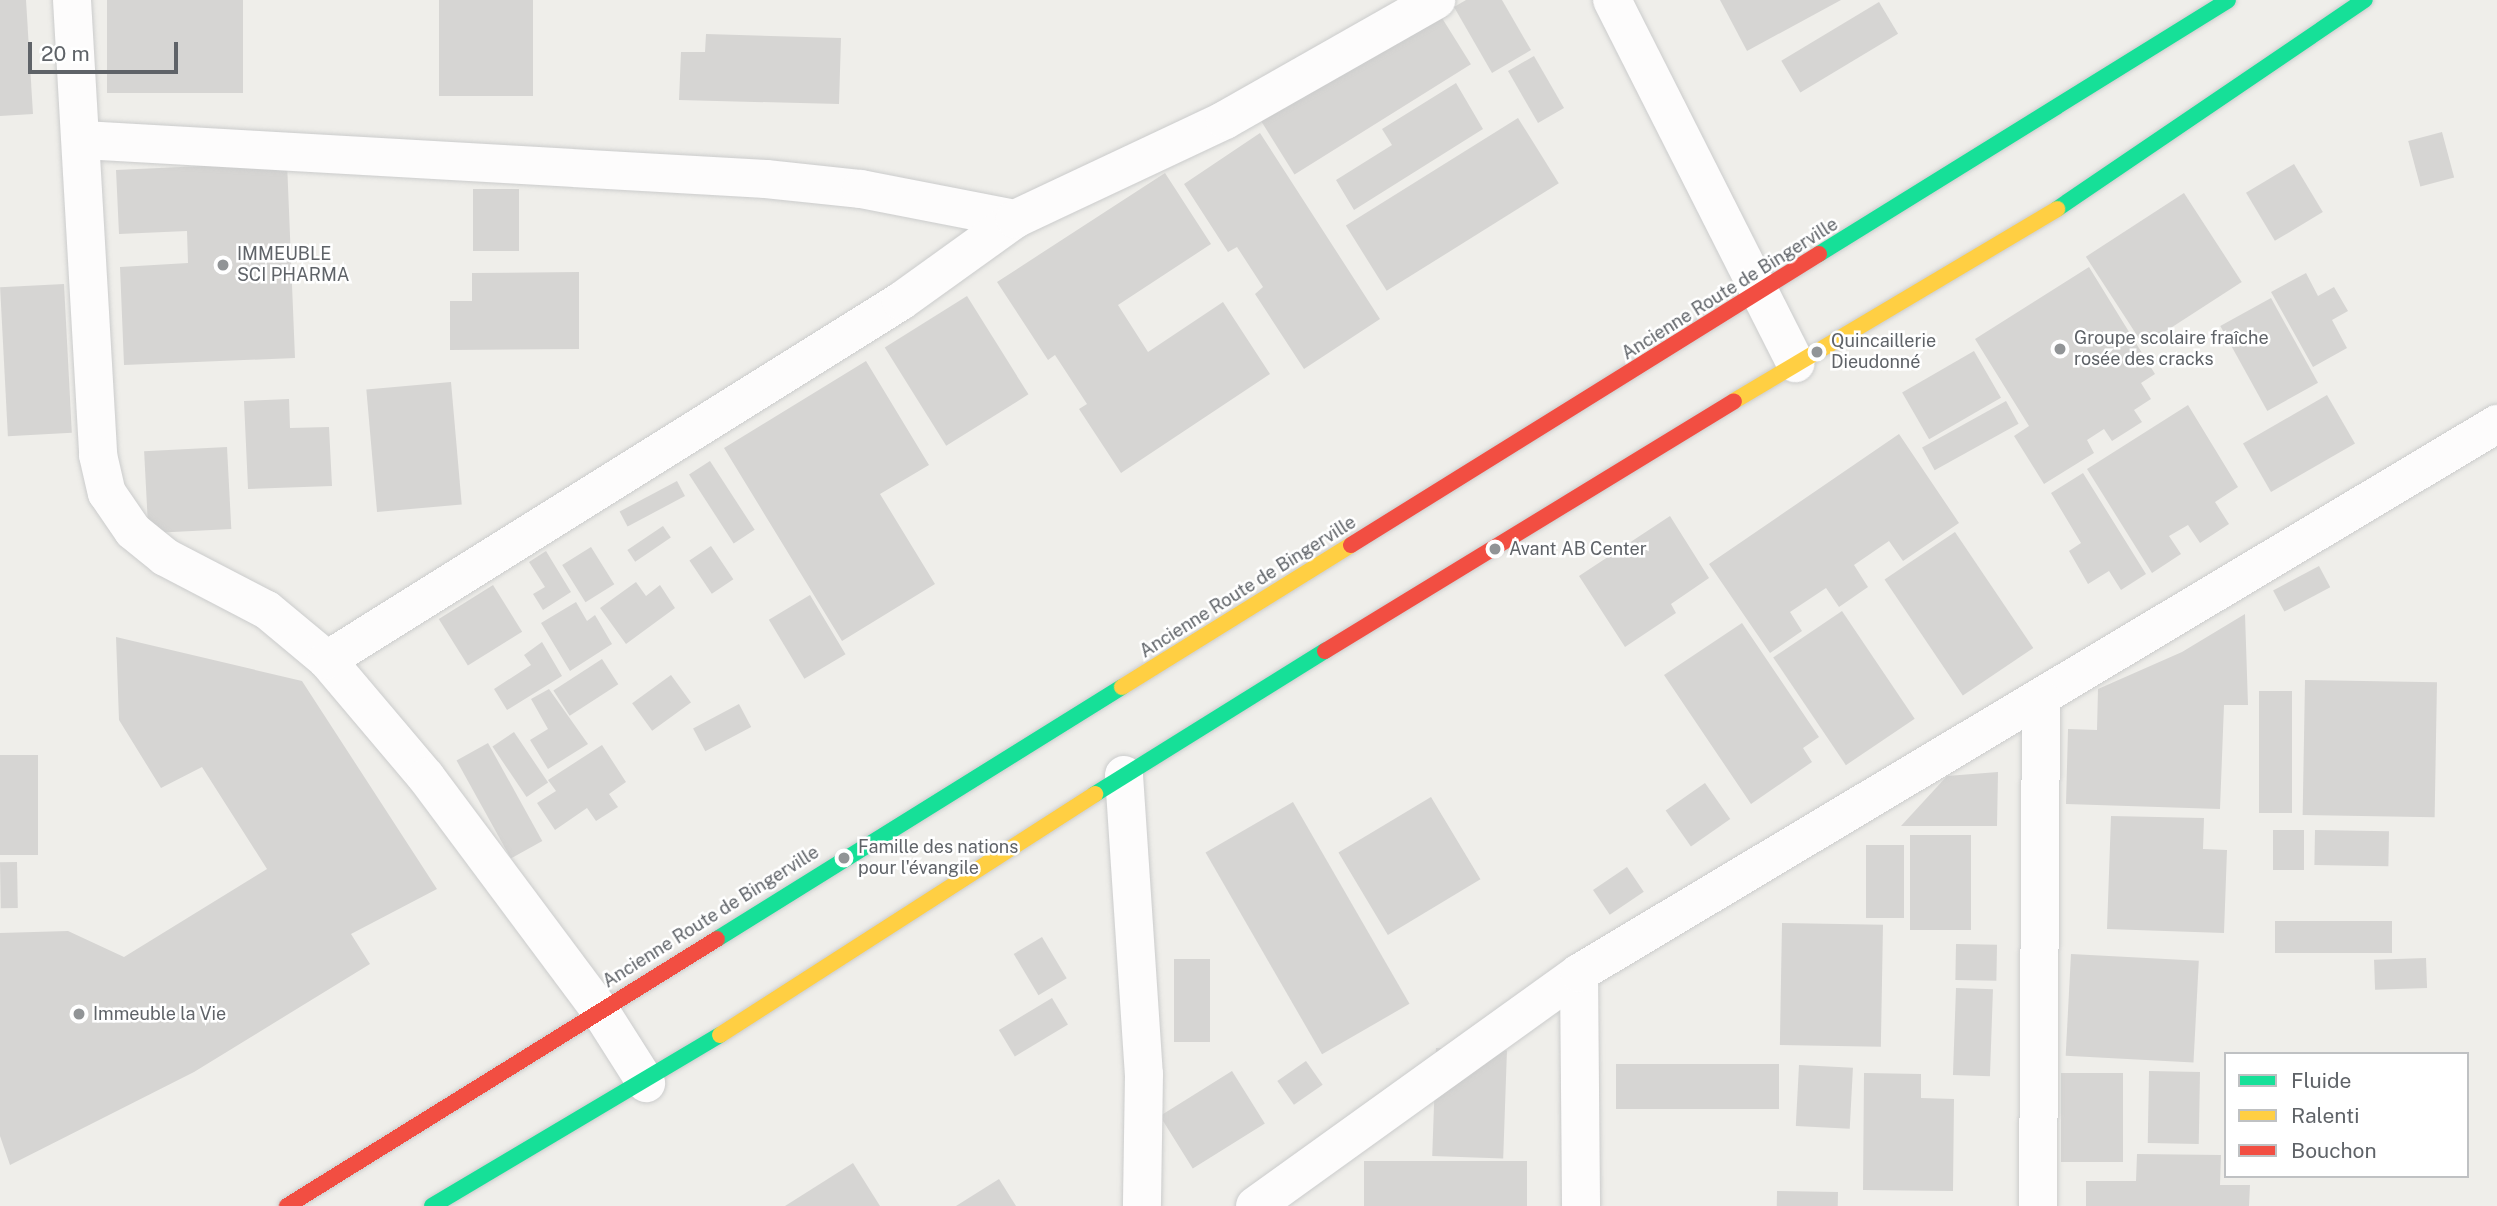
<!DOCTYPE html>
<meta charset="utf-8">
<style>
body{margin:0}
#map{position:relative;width:2497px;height:1206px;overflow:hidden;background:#efeeea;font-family:"Public Sans",sans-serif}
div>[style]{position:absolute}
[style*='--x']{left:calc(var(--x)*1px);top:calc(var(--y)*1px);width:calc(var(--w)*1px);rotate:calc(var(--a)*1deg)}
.building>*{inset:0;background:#d6d5d3;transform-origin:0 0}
.roads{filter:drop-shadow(0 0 2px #cbcccc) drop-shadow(0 0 2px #cbcccc)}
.street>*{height:38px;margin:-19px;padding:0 19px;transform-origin:19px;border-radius:19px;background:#fdfcfc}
.fast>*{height:16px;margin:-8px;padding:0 8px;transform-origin:8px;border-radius:8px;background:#16e098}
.slow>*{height:16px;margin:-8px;padding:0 8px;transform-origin:8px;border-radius:8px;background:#ffcf43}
.jam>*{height:16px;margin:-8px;padding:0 8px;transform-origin:8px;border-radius:8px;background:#f24e42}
.dots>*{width:19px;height:19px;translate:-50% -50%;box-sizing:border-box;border:4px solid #fff;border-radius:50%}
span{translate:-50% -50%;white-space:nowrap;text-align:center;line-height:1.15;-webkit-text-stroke:5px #fff;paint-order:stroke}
.poi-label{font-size:18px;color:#5f6368}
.left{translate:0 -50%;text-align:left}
.street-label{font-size:18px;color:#5f6368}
.legend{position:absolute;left:2224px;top:1052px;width:245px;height:126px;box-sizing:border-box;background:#fff;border:2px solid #bfc1c3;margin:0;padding:9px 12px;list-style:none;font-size:21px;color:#5f6368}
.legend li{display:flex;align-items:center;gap:14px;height:35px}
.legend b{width:35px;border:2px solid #bfc1c3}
.scale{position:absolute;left:28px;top:42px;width:150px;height:32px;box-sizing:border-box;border:4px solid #5f6368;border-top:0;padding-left:9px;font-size:21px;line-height:24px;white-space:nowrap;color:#5f6368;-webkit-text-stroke:5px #fff;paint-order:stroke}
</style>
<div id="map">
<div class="building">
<i style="clip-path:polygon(0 0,26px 0,33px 114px,0 116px)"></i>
<i style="left:107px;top:0;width:136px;height:93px"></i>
<i style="left:439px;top:0;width:94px;height:96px"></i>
<i style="clip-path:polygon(1466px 0,1502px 0,1531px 50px,1492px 73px,1454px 7px)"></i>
<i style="clip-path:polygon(1720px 0,1841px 0,1747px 51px)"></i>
<i style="left:1879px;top:2px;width:37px;height:114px;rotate:59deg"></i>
<i style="left:1437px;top:10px;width:64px;height:208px;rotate:58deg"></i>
<i style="clip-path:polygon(706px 34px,841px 38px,839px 104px,679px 100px,681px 52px,705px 52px)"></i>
<i style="left:1534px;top:56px;width:60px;height:30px;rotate:60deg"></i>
<i style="clip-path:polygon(1456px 83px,1483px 129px,1354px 210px,1336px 180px,1392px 145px,1382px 129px)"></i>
<i style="left:1518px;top:118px;width:77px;height:203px;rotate:58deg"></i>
<i style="left:2442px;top:132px;width:47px;height:35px;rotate:75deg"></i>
<i style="clip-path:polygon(1260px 133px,1380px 319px,1304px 369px,1255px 294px,1263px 287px,1237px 247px,1228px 252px,1184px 184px)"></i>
<i style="clip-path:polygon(287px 162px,295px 358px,124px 365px,120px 267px,188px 263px,187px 231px,119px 234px,116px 170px)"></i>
<i style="left:2294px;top:164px;width:56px;height:56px;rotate:59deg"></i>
<i style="clip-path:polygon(1165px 173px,1211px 244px,1118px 305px,1148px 352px,1223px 302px,1270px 374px,1121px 473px,1079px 409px,1087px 404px,1055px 355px,1048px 360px,997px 282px)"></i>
<i style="left:473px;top:189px;width:46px;height:62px"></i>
<i style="left:2184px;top:193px;width:106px;height:117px;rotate:57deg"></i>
<i style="clip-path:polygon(2089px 267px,2155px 374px,2141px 383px,2151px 399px,2134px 410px,2142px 422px,2112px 441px,2104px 429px,2087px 440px,2094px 453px,2044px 484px,2014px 436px,2029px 426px,1975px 339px)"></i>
<i style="clip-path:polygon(579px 272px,579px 349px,450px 350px,450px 301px,472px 301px,472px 273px)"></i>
<i style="clip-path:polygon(2306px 273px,2318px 296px,2334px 287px,2348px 311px,2332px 320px,2347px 348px,2313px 367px,2271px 292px)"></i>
<i style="left:64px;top:284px;width:149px;height:64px;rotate:87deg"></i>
<i style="left:967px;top:296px;width:116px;height:97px;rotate:58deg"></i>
<i style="left:2271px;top:298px;width:97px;height:58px;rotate:61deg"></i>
<i style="left:1974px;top:351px;width:54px;height:83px;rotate:60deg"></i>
<i style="clip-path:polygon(866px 361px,929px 465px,880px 494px,935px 584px,842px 641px,724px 448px)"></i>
<i style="left:451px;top:382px;width:123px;height:85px;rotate:85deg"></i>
<i style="left:2327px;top:395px;width:56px;height:97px;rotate:60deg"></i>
<i style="clip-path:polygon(289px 399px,290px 428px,329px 427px,332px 486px,248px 489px,244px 401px)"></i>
<i style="left:2006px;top:401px;width:26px;height:96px;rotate:61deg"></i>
<i style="clip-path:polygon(2188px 405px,2238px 487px,2215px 502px,2229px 524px,2200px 543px,2188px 525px,2169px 536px,2181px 554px,2152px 573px,2087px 469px)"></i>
<i style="clip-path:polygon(1899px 434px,1959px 523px,1903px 561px,1889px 541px,1854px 565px,1868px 587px,1839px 607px,1826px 588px,1790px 612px,1802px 631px,1770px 653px,1709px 564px)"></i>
<i style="left:227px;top:447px;width:82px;height:83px;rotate:87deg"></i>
<i style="left:710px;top:461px;width:82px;height:25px;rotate:57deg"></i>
<i style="clip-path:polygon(2083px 473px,2146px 574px,2121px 590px,2109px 571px,2088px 584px,2069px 551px,2081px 543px,2051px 493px)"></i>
<i style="left:677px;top:481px;width:17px;height:65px;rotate:62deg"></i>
<i style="clip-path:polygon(1670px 516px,1709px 578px,1671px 604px,1676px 613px,1625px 647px,1579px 576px)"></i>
<i style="left:663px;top:526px;width:14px;height:43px;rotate:56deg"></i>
<i style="left:1955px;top:532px;width:140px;height:85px;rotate:56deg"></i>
<i style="left:711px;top:546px;width:40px;height:26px;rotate:56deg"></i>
<i style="left:591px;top:547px;width:44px;height:34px;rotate:58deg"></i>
<i style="clip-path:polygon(546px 551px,571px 592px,543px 610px,533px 594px,545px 587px,529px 562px)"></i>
<i style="left:2319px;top:566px;width:24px;height:52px;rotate:62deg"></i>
<i style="clip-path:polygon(636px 582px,646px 596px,660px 585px,675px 608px,626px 644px,600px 608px)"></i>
<i style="left:493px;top:585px;width:55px;height:64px;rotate:58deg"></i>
<i style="left:810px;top:595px;width:69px;height:48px;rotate:59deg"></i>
<i style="clip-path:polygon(576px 602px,587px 621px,595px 615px,612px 644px,570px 671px,541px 623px)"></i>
<i style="left:1842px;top:611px;width:130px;height:83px;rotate:56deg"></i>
<i style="clip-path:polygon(2245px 614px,2248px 705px,2224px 705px,2220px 809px,2066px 804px,2068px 729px,2097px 730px,2098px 689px,2182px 652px)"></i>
<i style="clip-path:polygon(1742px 623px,1819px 737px,1803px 748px,1812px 762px,1751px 804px,1664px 675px)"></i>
<i style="clip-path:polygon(116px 637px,302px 681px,437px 889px,351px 934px,370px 964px,194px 1072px,10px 1165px,0 1136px,0 933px,68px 931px,124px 957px,267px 869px,202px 767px,161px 788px,119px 720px)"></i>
<i style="clip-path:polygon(542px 642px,562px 676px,507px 710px,494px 689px,531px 665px,524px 655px)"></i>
<i style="left:602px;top:659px;width:30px;height:58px;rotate:57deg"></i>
<i style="left:671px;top:675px;width:34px;height:48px;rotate:54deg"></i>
<i style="left:2305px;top:680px;width:132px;height:135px;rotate:1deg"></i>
<i style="clip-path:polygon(549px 689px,588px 744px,548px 769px,530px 740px,548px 729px,531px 699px)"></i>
<i style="left:2259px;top:691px;width:33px;height:122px"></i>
<i style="left:739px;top:704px;width:26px;height:52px;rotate:62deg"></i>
<i style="left:514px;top:732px;width:61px;height:26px;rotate:56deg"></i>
<i style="left:488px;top:743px;width:112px;height:36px;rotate:61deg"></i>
<i style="clip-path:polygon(602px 745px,626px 782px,609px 794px,618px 807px,596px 821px,587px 808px,555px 830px,537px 803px,556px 791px,548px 780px)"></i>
<i style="left:0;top:755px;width:38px;height:100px"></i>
<i style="clip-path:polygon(1998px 772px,1997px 826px,1901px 826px,1947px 776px)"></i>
<i style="left:1705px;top:783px;width:44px;height:48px;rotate:55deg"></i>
<i style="left:1431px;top:797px;width:96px;height:108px;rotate:59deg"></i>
<i style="left:1293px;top:802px;width:233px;height:101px;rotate:60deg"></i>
<i style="clip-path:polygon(2111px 816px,2204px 818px,2203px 849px,2227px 850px,2224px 933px,2107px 929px)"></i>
<i style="left:2273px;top:830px;width:31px;height:40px"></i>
<i style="left:2315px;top:830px;width:74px;height:35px;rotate:1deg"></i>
<i style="left:1910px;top:835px;width:61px;height:95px"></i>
<i style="left:1866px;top:845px;width:38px;height:73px"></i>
<i style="left:17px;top:862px;width:46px;height:17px;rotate:89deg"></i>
<i style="left:1627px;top:867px;width:30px;height:41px;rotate:56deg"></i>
<i style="left:2392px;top:921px;width:32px;height:117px;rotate:90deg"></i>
<i style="left:1782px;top:923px;width:101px;height:122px;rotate:1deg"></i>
<i style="left:1042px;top:937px;width:48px;height:33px;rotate:59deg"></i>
<i style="left:1956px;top:944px;width:41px;height:36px;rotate:1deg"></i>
<i style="left:2071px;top:954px;width:128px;height:102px;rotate:3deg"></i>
<i style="left:2426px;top:958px;width:30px;height:52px;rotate:88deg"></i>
<i style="left:1174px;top:959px;width:36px;height:83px"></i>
<i style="left:1956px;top:988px;width:37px;height:87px;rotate:2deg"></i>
<i style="left:1052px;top:998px;width:31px;height:62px;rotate:59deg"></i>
<i style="left:1436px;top:1048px;width:71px;height:108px;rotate:2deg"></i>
<i style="left:1306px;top:1061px;width:29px;height:35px;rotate:55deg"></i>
<i style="left:1616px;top:1064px;width:163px;height:45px"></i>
<i style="left:1799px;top:1065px;width:54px;height:61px;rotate:3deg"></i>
<i style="left:1232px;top:1071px;width:62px;height:85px;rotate:58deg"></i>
<i style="left:2149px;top:1071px;width:51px;height:72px;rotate:1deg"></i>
<i style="clip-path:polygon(1864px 1073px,1921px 1074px,1921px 1098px,1954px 1099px,1953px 1191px,1863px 1190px)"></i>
<i style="left:2061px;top:1073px;width:62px;height:89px"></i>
<i style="clip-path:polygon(2137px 1154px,2221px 1155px,2220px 1185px,2250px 1185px,2249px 1206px,2086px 1206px,2086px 1181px,2136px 1181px)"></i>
<i style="left:1364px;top:1161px;width:163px;height:45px"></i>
<i style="clip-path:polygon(853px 1163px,880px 1206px,785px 1206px)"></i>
<i style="clip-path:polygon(999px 1179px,1016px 1206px,956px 1206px)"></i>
<i style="left:1777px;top:1191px;width:61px;height:15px;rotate:1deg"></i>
</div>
<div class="roads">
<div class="street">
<i style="--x:72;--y:0;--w:456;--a:86.7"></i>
<i style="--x:98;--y:455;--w:39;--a:77"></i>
<i style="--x:107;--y:493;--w:46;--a:55.6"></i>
<i style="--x:133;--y:531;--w:41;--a:39.1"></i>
<i style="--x:165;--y:557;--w:115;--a:27.5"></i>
<i style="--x:267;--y:610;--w:78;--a:39.8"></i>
<i style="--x:327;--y:660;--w:153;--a:49.8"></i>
<i style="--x:426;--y:777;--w:289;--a:53.3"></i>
<i style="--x:599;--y:1009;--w:88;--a:57.6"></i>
<i style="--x:1612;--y:0;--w:407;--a:63.2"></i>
<i style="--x:83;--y:140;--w:684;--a:3.27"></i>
<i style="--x:766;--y:179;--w:96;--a:6"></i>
<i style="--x:861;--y:189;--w:157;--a:11"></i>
<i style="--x:327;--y:660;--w:677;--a:-32.02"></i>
<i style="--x:901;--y:301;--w:140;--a:-35.7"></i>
<i style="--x:1015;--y:219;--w:232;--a:-25.2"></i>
<i style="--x:1225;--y:120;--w:243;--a:-29.6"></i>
<i style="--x:1124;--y:775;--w:300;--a:86.2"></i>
<i style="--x:1144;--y:1074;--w:132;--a:90.9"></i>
<i style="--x:1579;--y:973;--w:233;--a:89.5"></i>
<i style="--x:1255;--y:1206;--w:399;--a:-35.7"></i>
<i style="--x:1579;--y:973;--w:1070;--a:-30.88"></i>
<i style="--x:2038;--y:1206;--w:507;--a:-89.66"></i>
</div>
<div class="fast">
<i style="--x:2057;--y:209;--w:372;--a:-34.2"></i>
<i style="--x:1819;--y:254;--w:481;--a:-31.8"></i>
<i style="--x:1095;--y:794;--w:271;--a:-31.9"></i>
<i style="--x:717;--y:939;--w:477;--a:-31.9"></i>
<i style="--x:432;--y:1206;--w:335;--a:-30.7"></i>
</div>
<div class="slow">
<i style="--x:1734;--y:401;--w:376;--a:-30.7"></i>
<i style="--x:1122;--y:687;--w:269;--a:-31.8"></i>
<i style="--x:720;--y:1035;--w:446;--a:-32.7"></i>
</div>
<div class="jam">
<i style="--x:1351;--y:545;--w:551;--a:-31.87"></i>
<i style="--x:1325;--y:651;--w:479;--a:-31.4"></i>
<i style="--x:287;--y:1206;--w:506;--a:-31.84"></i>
</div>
</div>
<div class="dots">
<i style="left:223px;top:265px;background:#919496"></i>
<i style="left:2060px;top:349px;background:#919496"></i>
<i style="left:1817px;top:352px;background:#919496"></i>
<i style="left:1495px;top:549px;background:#919496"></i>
<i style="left:844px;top:858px;background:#919496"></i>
<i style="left:79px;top:1014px;background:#919496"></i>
</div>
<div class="poi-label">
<span class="left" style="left:237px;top:265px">IMMEUBLE<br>SCI PHARMA</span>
<span class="left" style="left:2074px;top:349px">Groupe scolaire fraîche<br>rosée des cracks</span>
<span class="left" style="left:1831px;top:352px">Quincaillerie<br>Dieudonné</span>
<span class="left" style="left:1509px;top:549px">Avant AB Center</span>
<span class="left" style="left:858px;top:858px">Famille des nations<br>pour l'évangile</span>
<span class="left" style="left:93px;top:1014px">Immeuble la Vie</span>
</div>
<div class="street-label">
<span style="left:1730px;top:289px;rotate:-32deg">Ancienne Route de Bingerville</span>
<span style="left:1248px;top:587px;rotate:-32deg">Ancienne Route de Bingerville</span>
<span style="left:711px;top:917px;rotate:-32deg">Ancienne Route de Bingerville</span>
</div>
<ul class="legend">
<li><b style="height:9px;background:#16e098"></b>Fluide</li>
<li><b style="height:9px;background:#ffcf43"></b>Ralenti</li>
<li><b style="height:9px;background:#f24e42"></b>Bouchon</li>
</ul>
<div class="scale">20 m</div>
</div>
